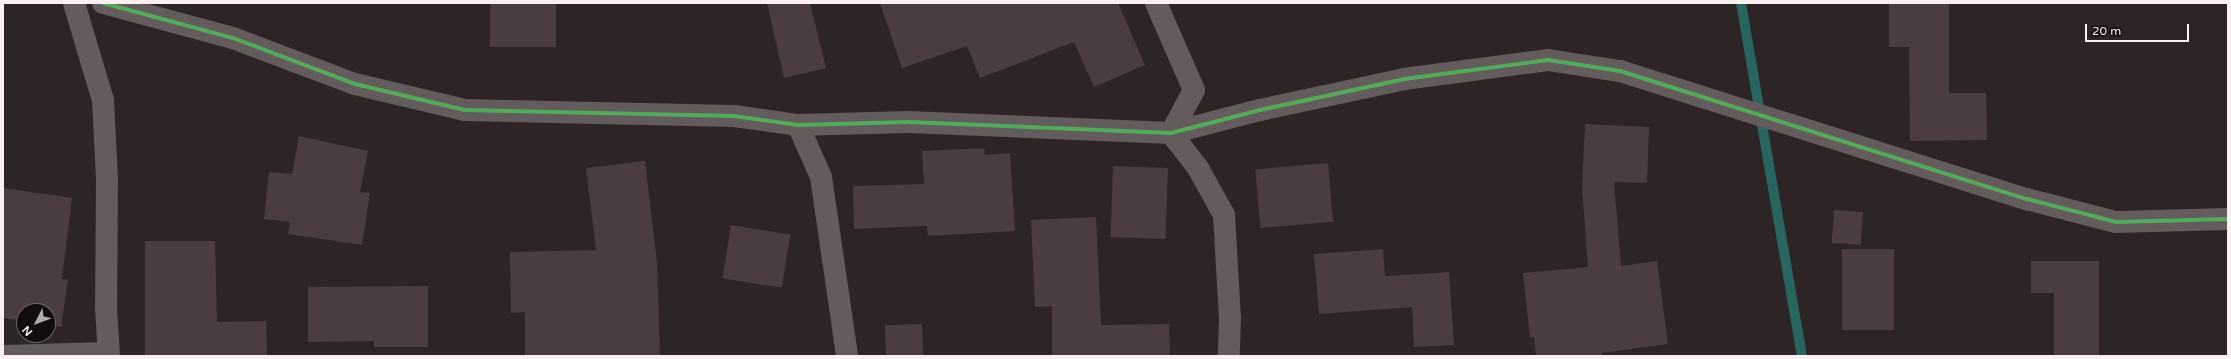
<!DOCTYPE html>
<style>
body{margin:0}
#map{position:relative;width:2231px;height:359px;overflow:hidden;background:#2c2425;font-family:"Varela Round",sans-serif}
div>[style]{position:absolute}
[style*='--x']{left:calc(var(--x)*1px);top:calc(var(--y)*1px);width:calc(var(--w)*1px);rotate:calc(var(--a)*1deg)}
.stream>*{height:10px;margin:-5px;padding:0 5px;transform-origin:5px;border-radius:5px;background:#27665e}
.building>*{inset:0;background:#4b3d3f;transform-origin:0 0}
.minor>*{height:22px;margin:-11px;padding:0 11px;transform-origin:11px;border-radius:11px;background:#635b5c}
.cycleway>*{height:4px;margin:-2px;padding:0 2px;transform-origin:2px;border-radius:2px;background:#51ab58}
span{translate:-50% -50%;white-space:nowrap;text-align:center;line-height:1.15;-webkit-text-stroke:4px #130c0d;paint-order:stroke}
.frame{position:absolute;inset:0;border:4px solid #fbeff1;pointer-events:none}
.north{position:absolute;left:16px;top:303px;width:40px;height:40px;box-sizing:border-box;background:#130c0d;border:1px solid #706768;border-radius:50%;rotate:228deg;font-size:11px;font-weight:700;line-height:16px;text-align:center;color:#fbeff1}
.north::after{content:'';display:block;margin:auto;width:14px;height:18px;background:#b3a8aa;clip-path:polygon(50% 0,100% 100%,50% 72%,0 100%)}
.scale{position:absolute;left:2085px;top:24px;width:104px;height:18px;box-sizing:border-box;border:2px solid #fbeff1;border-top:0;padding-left:5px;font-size:12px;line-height:14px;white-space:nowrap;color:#fbeff1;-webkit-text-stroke:3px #130c0d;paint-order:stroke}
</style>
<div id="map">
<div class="stream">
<i style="--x:1741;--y:3;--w:358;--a:80.2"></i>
</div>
<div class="building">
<i style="left:490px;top:3px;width:66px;height:44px"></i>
<i style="clip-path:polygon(767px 3px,810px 3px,826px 68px,784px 78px)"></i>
<i style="clip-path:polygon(880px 3px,1118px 3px,1145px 65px,1094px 87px,1074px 42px,980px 78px,967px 46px,902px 68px)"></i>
<i style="clip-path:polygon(1889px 3px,1949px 3px,1949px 93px,1986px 93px,1987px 140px,1910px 141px,1909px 47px,1889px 47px)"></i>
<i style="clip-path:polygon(1585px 124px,1649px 127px,1647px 183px,1614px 182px,1621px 266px,1657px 261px,1668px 344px,1602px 353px,1602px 356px,1536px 356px,1534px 337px,1530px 338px,1523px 273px,1588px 267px,1582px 188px)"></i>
<i style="clip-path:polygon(299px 136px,368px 151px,360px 192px,370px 193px,362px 245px,288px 234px,290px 222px,264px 219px,269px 172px,292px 174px)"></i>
<i style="clip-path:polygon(984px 148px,985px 155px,1010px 153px,1015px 231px,928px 236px,927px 226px,854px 229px,853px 186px,924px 184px,922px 151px)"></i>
<i style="clip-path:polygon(645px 161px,657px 263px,660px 356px,525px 356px,525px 312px,511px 313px,510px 252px,596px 250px,586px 168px)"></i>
<i style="left:1328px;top:163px;width:59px;height:73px;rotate:85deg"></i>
<i style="left:1113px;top:166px;width:55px;height:71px;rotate:2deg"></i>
<i style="clip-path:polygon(3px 188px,72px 198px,62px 279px,68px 280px,61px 327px,48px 325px,48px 311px,24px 311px,24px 321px,3px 318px)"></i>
<i style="left:1834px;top:210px;width:29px;height:33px;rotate:4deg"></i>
<i style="clip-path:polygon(1096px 217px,1101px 325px,1169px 324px,1170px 356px,1052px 356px,1052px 306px,1035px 307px,1031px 220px)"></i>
<i style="left:731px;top:225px;width:60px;height:54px;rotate:9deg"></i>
<i style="clip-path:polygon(145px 241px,215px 241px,217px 322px,266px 321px,267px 356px,145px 356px)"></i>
<i style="clip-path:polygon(1383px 249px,1385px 276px,1449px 272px,1454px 345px,1414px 347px,1412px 307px,1319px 314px,1314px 254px)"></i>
<i style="left:1842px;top:249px;width:52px;height:81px"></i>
<i style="clip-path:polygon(2031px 261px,2099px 261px,2099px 356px,2054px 356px,2054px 293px,2031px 293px)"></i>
<i style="clip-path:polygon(428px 286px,428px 347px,374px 347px,374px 341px,308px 342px,308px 287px)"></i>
<i style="left:922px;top:324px;width:32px;height:37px;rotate:88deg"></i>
</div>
<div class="minor">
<i style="--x:74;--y:3;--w:101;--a:73.4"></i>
<i style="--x:103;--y:100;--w:78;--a:87.1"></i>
<i style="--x:107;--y:178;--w:130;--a:90.4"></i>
<i style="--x:106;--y:308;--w:48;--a:86.4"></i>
<i style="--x:103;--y:3;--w:135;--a:15.1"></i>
<i style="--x:233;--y:38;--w:130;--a:20.7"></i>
<i style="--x:355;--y:84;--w:113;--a:13.3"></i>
<i style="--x:465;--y:110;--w:269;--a:1.3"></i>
<i style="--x:734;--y:116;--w:65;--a:8"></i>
<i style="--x:798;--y:125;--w:110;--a:-1.6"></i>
<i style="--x:908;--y:122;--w:263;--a:2.4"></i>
<i style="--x:1171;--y:133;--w:92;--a:-14.5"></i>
<i style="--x:1260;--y:110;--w:147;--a:-12.1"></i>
<i style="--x:1404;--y:79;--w:145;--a:-7.5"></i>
<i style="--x:1548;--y:60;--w:73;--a:8.7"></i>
<i style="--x:1620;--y:71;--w:427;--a:17.5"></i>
<i style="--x:2027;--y:199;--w:92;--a:14.5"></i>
<i style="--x:2116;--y:222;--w:112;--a:-1.5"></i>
<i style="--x:1156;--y:3;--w:95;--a:66.4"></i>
<i style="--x:1194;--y:90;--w:49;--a:118.1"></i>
<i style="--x:1171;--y:133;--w:44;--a:52.4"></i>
<i style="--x:1198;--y:168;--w:54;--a:61"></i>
<i style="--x:1224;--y:215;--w:103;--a:86.7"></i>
<i style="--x:1230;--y:318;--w:38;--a:92"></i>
<i style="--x:798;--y:125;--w:57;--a:66.1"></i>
<i style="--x:821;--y:177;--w:181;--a:81.7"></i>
<i style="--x:3;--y:356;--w:104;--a:-1.7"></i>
</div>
<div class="cycleway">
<i style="--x:103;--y:3;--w:135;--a:15.1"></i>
<i style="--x:233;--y:38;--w:130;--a:20.7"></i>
<i style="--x:355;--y:84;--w:113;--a:13.3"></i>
<i style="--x:465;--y:110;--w:269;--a:1.3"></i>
<i style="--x:734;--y:116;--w:65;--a:8"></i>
<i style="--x:798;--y:125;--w:110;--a:-1.6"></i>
<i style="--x:908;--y:122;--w:263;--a:2.4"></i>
<i style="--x:1171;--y:133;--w:92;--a:-14.5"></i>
<i style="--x:1260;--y:110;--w:147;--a:-12.1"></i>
<i style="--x:1404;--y:79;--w:145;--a:-7.5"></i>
<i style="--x:1548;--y:60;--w:73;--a:8.7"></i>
<i style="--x:1620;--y:71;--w:427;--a:17.5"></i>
<i style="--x:2027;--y:199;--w:92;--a:14.5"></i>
<i style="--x:2116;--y:222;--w:112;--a:-1.5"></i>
</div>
<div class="frame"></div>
<div class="north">N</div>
<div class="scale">20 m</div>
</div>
